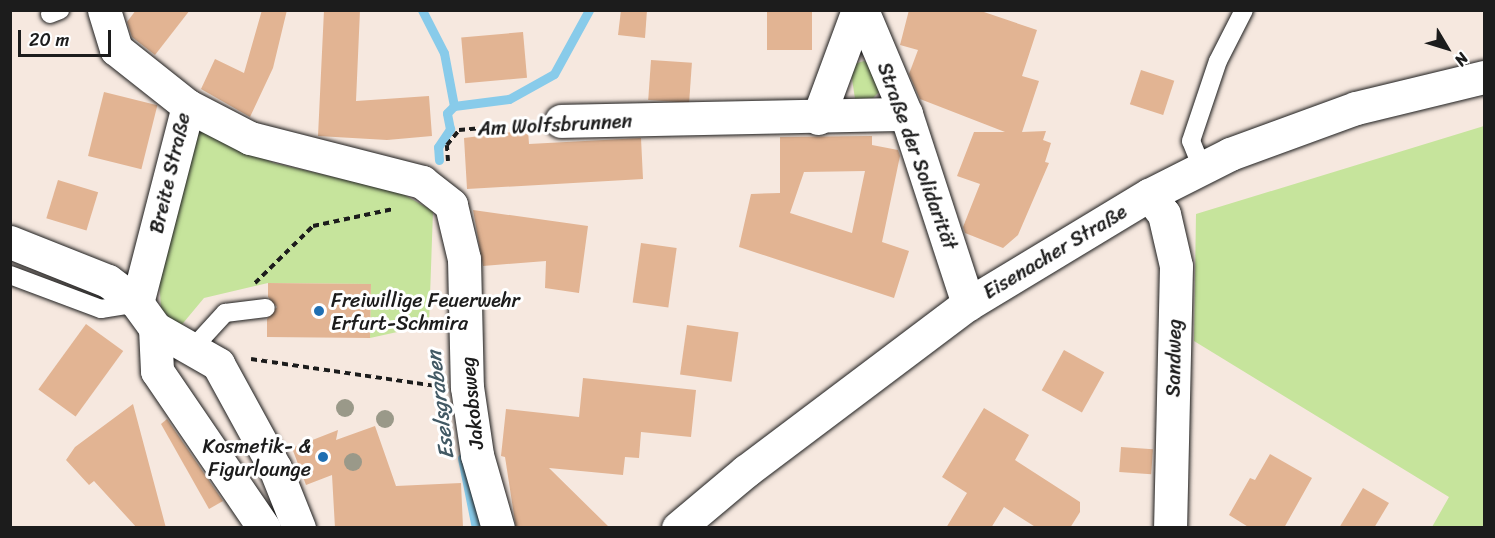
<!DOCTYPE html>
<meta charset="utf-8">
<style>
body{margin:0}
#map{position:relative;width:1495px;height:538px;overflow:hidden;background:#f6e8df;font-family:Sriracha,sans-serif}
div>[style]{position:absolute}
[style*='--x']{left:calc(var(--x)*1px);top:calc(var(--y)*1px);width:calc(var(--w)*1px);rotate:calc(var(--a)*1deg)}
.green>*{inset:0;background:#c6e49c}
.stream>*{height:9px;margin:-4.5px;padding:0 4.5px;transform-origin:4.5px;border-radius:4.5px;background:#88cbea}
.building>*{inset:0;background:#e2b493;transform-origin:0 0}
.path>*{height:4px;margin-top:-2px;transform-origin:0;background:repeating-linear-gradient(90deg,#1c1c1c 0 6px,transparent 0 10.5px)}
.roads{filter:drop-shadow(0 0 2px #1c1c1c) drop-shadow(0 0 2px #1c1c1c)}
.lane>*{height:18px;margin:-9px;padding:0 9px;transform-origin:9px;border-radius:9px;background:#fff}
.street>*{height:33px;margin:-16.5px;padding:0 16.5px;transform-origin:16.5px;border-radius:16.5px;background:#fff}
.secondary>*{height:33px;margin:-16.5px;padding:0 16.5px;transform-origin:16.5px;border-radius:16.5px;background:#fff}
.trees>*{width:18px;height:18px;margin:-9px;border-radius:50%;background:#9a9989}
.dots>*{width:16px;height:16px;translate:-50% -50%;box-sizing:border-box;border:3px solid #fff;border-radius:50%}
span{translate:-50% -50%;white-space:nowrap;text-align:center;line-height:1.15;-webkit-text-stroke:6px #fff;paint-order:stroke}
.street-label{font-size:20px;color:#1c1c1c}
.poi-label{font-size:20px;color:#1c1c1c}
.left{translate:0 -50%;text-align:left}
.right{translate:-100% -50%;text-align:right}
.water-label{font-size:21px;color:#425964;font-style:italic}
.frame{position:absolute;inset:0;border:12px solid #1c1c1c;pointer-events:none}
.north{position:absolute;left:1417px;top:18px;width:60px;height:60px;-webkit-text-stroke:4px #fff;paint-order:stroke;rotate:128deg;font-size:16px;font-weight:700;line-height:24px;text-align:center;color:#1c1c1c}
.north::after{content:'';display:block;margin:auto;width:21px;height:27px;background:#1c1c1c;clip-path:polygon(50% 0,100% 100%,50% 72%,0 100%)}
.scale{position:absolute;left:18px;top:30px;width:93px;height:27px;box-sizing:border-box;border:3px solid #1c1c1c;border-top:0;padding-left:8px;font-size:18px;line-height:21px;white-space:nowrap;color:#1c1c1c;-webkit-text-stroke:4px #fff;paint-order:stroke}
</style>
<div id="map">
<div class="green">
<i style="clip-path:polygon(864px 61px,872px 66px,881px 90px,873px 98px,855px 99px,850px 65px)"></i>
<i style="clip-path:polygon(1484px 126px,1484px 527px,1432px 527px,1449px 497px,1194px 341px,1196px 214px)"></i>
<i style="clip-path:polygon(197px 129px,274px 163px,401px 193px,433px 211px,429px 325px,370px 338px,371px 284px,268px 283px,204px 298px,179px 328px,161px 309px,159px 275px)"></i>
</div>
<div class="stream">
<i style="--x:422;--y:10;--w:48;--a:62.9"></i>
<i style="--x:444;--y:53;--w:54;--a:79.3"></i>
<i style="--x:439;--y:160;--w:13;--a:-94"></i>
<i style="--x:438;--y:147;--w:22;--a:-56"></i>
<i style="--x:450;--y:129;--w:16;--a:-101"></i>
<i style="--x:447;--y:113;--w:10;--a:-45"></i>
<i style="--x:454;--y:106;--w:55;--a:-7.3"></i>
<i style="--x:509;--y:99;--w:51;--a:-29.1"></i>
<i style="--x:554;--y:74;--w:73;--a:-61.3"></i>
<i style="--x:462;--y:458;--w:71;--a:78.7"></i>
</div>
<div class="building">
<i style="clip-path:polygon(136px 10px,190px 10px,155px 55px,132px 37px,127px 22px)"></i>
<i style="clip-path:polygon(262px 10px,287px 10px,273px 68px,250px 117px,201px 89px,215px 59px,244px 73px)"></i>
<i style="clip-path:polygon(324px 10px,360px 10px,356px 101px,429px 96px,432px 136px,387px 140px,318px 136px)"></i>
<i style="clip-path:polygon(621px 10px,647px 10px,645px 38px,618px 35px)"></i>
<i style="left:767px;top:10px;width:45px;height:40px"></i>
<i style="clip-path:polygon(909px 10px,978px 10px,1037px 30px,1022px 76px,1039px 81px,1022px 132px,1046px 131px,1043px 140px,1051px 143px,1045px 162px,1049px 163px,1018px 235px,1003px 248px,965px 233px,963px 227px,980px 184px,957px 176px,974px 132px,1005px 132px,920px 99px,909px 74px,918px 50px,900px 45px)"></i>
<i style="left:523px;top:32px;width:46px;height:62px;rotate:85deg"></i>
<i style="left:651px;top:60px;width:41px;height:40px;rotate:4deg"></i>
<i style="left:1141px;top:70px;width:35px;height:36px;rotate:18deg"></i>
<i style="left:104px;top:92px;width:55px;height:66px;rotate:14deg"></i>
<i style="clip-path:polygon(528px 130px,529px 144px,641px 138px,643px 179px,467px 189px,464px 138px)"></i>
<i style="clip-path:polygon(evenodd,872px 136px,872px 145px,898px 150px,900px 156px,882px 242px,909px 251px,894px 298px,739px 247px,751px 194px,780px 193px,780px 137px,872px 136px,865px 171px,852px 233px,790px 213px,804px 172px,865px 171px)"></i>
<i style="left:58px;top:180px;width:42px;height:40px;rotate:17deg"></i>
<i style="clip-path:polygon(473px 210px,588px 226px,579px 293px,545px 288px,546px 261px,483px 266px)"></i>
<i style="left:641px;top:243px;width:36px;height:60px;rotate:8deg"></i>
<i style="clip-path:polygon(268px 283px,371px 284px,370px 338px,267px 337px,267px 319px,277px 307px,268px 297px)"></i>
<i style="left:86px;top:324px;width:46px;height:81px;rotate:36deg"></i>
<i style="left:687px;top:325px;width:52px;height:50px;rotate:8deg"></i>
<i style="left:1064px;top:350px;width:46px;height:46px;rotate:29deg"></i>
<i style="clip-path:polygon(583px 378px,696px 390px,691px 437px,641px 432px,639px 458px,625px 457px,623px 475px,549px 468px,610px 528px,516px 528px,505px 457px,501px 456px,506px 409px,579px 417px)"></i>
<i style="clip-path:polygon(133px 404px,166px 528px,137px 528px,94px 481px,89px 485px,66px 460px,75px 447px)"></i>
<i style="clip-path:polygon(984px 408px,1029px 435px,1015px 460px,1080px 502px,1080px 512px,1070px 528px,1037px 528px,1004px 507px,991px 528px,946px 528px,967px 493px,942px 477px)"></i>
<i style="clip-path:polygon(167px 419px,223px 501px,209px 509px,161px 424px)"></i>
<i style="clip-path:polygon(375px 426px,396px 486px,461px 483px,463px 527px,335px 528px,332px 475px,306px 485px,292px 448px,338px 430px,336px 440px)"></i>
<i style="left:1121px;top:447px;width:32px;height:25px;rotate:4deg"></i>
<i style="clip-path:polygon(1270px 454px,1312px 478px,1284px 528px,1250px 528px,1229px 515px,1250px 478px,1255px 480px)"></i>
<i style="clip-path:polygon(1363px 488px,1389px 503px,1374px 528px,1339px 528px)"></i>
</div>
<div class="path">
<i style="--x:448;--y:161;--w:16;--a:-94"></i>
<i style="--x:447;--y:145;--w:19;--a:-51"></i>
<i style="--x:459;--y:130;--w:71;--a:-4.8"></i>
<i style="--x:255;--y:283;--w:81;--a:-44.5"></i>
<i style="--x:313;--y:226;--w:82;--a:-12"></i>
<i style="--x:251;--y:359;--w:188;--a:8.3"></i>
</div>
<div class="roads">
<div class="lane">
<i style="--x:50;--y:14;--w:11;--a:-22"></i>
<i style="--x:1202;--y:168;--w:29;--a:-112"></i>
<i style="--x:1191;--y:141;--w:84;--a:-71.4"></i>
<i style="--x:1218;--y:61;--w:57;--a:-63"></i>
<i style="--x:10;--y:275;--w:97;--a:20.5"></i>
<i style="--x:101;--y:309;--w:36;--a:-9"></i>
<i style="--x:192;--y:349;--w:49;--a:-47.5"></i>
<i style="--x:225;--y:313;--w:41;--a:-7"></i>
</div>
<div class="street">
<i style="--x:104;--y:10;--w:41;--a:72.9"></i>
<i style="--x:116;--y:49;--w:92;--a:38.4"></i>
<i style="--x:188;--y:106;--w:203;--a:104.5"></i>
<i style="--x:137;--y:303;--w:31;--a:54"></i>
<i style="--x:155;--y:328;--w:73;--a:29.7"></i>
<i style="--x:218;--y:364;--w:119;--a:61.3"></i>
<i style="--x:275;--y:468;--w:65;--a:68.2"></i>
<i style="--x:862;--y:10;--w:113;--a:67.1"></i>
<i style="--x:906;--y:114;--w:200;--a:71.9"></i>
<i style="--x:188;--y:106;--w:70;--a:27.3"></i>
<i style="--x:250;--y:138;--w:178;--a:14.3"></i>
<i style="--x:422;--y:182;--w:37;--a:38"></i>
<i style="--x:451;--y:205;--w:56;--a:76.5"></i>
<i style="--x:464;--y:259;--w:128;--a:88.7"></i>
<i style="--x:467;--y:387;--w:69;--a:81.6"></i>
<i style="--x:477;--y:455;--w:76;--a:74"></i>
<i style="--x:818;--y:118;--w:115;--a:-69.7"></i>
<i style="--x:561;--y:121;--w:345;--a:-1.2"></i>
<i style="--x:1149;--y:195;--w:24;--a:52"></i>
<i style="--x:1164;--y:214;--w:53;--a:77"></i>
<i style="--x:1176;--y:266;--w:262;--a:91.3"></i>
<i style="--x:10;--y:242;--w:105;--a:21.7"></i>
<i style="--x:108;--y:281;--w:36;--a:37"></i>
<i style="--x:155;--y:328;--w:43;--a:87.3"></i>
<i style="--x:157;--y:371;--w:190;--a:55.7"></i>
</div>
<div class="secondary">
<i style="--x:678;--y:528;--w:89;--a:-40"></i>
<i style="--x:746;--y:471;--w:278;--a:-37"></i>
<i style="--x:968;--y:304;--w:211;--a:-31.1"></i>
<i style="--x:1149;--y:195;--w:91;--a:-26.8"></i>
<i style="--x:1230;--y:154;--w:134;--a:-20.1"></i>
<i style="--x:1356;--y:108;--w:132;--a:-13.6"></i>
</div>
</div>
<div class="trees">
<i style="left:345px;top:408px"></i>
<i style="left:385px;top:419px"></i>
<i style="left:353px;top:462px"></i>
</div>
<div class="dots">
<i style="left:319px;top:311px;background:#1f6fb2"></i>
<i style="left:323px;top:457px;background:#1f6fb2"></i>
</div>
<div class="street-label">
<span style="left:555px;top:125px;rotate:-3deg">Am Wolfsbrunnen</span>
<span style="left:917px;top:156px;rotate:70deg">Straße der Solidarität</span>
<span style="left:170px;top:173px;rotate:-77deg">Breite Straße</span>
<span style="left:1055px;top:252px;rotate:-31deg">Eisenacher Straße</span>
<span style="left:1174px;top:358px;rotate:-89deg">Sandweg</span>
<span style="left:472px;top:403px;rotate:-96deg">Jakobsweg</span>
</div>
<div class="poi-label">
<span class="left" style="left:331px;top:312px">Freiwillige Feuerwehr<br>Erfurt-Schmira</span>
<span class="right" style="left:311px;top:458px">Kosmetik- &amp;<br>Figurlounge</span>
</div>
<div class="water-label">
<span style="left:440px;top:405px;rotate:-97deg">Eselsgraben</span>
</div>
<div class="frame"></div>
<div class="north">N</div>
<div class="scale">20 m</div>
</div>
